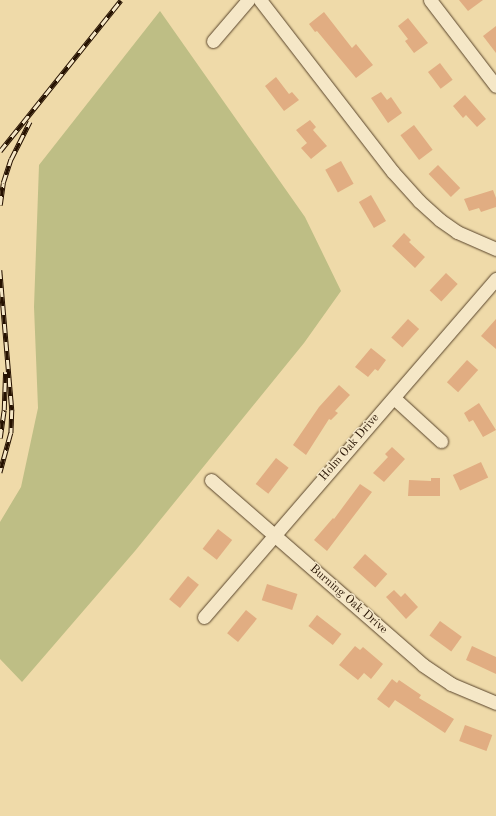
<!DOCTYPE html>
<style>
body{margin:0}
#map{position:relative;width:496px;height:816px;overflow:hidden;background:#efdaa9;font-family:"Old Standard TT",serif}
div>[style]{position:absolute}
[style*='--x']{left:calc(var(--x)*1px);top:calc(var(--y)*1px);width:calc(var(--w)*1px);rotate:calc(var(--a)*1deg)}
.green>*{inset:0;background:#bebe85}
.building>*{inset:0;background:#e1ad82;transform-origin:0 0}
.roads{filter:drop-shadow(0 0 1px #58432a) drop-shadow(0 0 1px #58432a)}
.minor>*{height:13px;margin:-6.5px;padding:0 6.5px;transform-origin:6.5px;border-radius:6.5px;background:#f5e7c7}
.rail>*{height:4.5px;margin-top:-2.25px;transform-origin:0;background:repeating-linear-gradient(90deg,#f5e7c7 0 9px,#251100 0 18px);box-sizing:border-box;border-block:1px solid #251100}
span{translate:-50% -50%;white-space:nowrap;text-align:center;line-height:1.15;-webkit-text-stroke:3px #f5e7c7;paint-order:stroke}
.street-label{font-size:12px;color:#251100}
</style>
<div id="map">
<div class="green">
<i style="clip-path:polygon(160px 11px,305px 217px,341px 291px,304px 343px,135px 551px,22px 682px,0 659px,0 522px,21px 487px,38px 408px,34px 307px,39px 165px)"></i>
</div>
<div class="building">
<i style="clip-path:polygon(459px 0,483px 0,468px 11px)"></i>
<i style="clip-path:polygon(324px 12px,352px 48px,356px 44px,373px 65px,356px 78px,317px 31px,315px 32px,309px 24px)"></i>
<i style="clip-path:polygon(408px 18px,428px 43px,414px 53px,405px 41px,408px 39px,398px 26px)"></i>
<i style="clip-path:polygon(496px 26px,496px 53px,483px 36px)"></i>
<i style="left:440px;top:63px;width:21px;height:15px;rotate:53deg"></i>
<i style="clip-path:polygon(276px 77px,289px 94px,292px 92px,299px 100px,284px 111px,265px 86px)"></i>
<i style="clip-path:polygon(381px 92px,387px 100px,391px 97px,402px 113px,388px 123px,371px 98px)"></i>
<i style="clip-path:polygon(465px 95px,486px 119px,477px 127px,466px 115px,463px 118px,453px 106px)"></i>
<i style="clip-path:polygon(310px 120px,316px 127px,313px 130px,327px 146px,311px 159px,301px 148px,307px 143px,296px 130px)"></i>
<i style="left:414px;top:125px;width:31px;height:17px;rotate:53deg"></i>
<i style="left:341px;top:161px;width:26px;height:18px;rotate:61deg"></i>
<i style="left:438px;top:165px;width:32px;height:13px;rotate:46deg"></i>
<i style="clip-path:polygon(493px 190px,496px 198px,496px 207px,481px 212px,479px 208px,469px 211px,464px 199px)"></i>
<i style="left:371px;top:195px;width:30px;height:14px;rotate:60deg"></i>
<i style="clip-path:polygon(404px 233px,411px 240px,409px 242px,425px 257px,415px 268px,392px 246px)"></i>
<i style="left:446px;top:273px;width:16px;height:24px;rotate:43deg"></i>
<i style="left:408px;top:319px;width:15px;height:25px;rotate:42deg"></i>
<i style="clip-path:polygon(496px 319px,496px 349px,481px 336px)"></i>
<i style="clip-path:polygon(371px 348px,386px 360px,378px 371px,375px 369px,368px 377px,355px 367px)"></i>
<i style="left:467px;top:360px;width:15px;height:30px;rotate:42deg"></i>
<i style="clip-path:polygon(339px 385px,350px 395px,335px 411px,338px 413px,331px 420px,329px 419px,306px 455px,293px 445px,319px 407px)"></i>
<i style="clip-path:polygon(479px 403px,496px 430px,483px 437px,473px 420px,469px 422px,464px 413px)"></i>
<i style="clip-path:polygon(392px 447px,405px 459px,384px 482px,373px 473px,388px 457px,385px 454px)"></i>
<i style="left:276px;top:458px;width:16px;height:33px;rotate:38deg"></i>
<i style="left:481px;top:462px;width:17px;height:31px;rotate:65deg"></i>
<i style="clip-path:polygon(431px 478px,440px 478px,440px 496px,408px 496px,409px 480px,431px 481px)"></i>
<i style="clip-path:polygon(360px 484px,372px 492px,327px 551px,314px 540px,333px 518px,334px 519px)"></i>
<i style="left:218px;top:529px;width:18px;height:25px;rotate:38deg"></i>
<i style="left:365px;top:554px;width:30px;height:18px;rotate:42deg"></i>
<i style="left:188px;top:576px;width:14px;height:30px;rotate:39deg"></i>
<i style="left:267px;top:584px;width:32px;height:17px;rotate:18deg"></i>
<i style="clip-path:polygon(394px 590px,401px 597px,405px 593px,418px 607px,406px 619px,386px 597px)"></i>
<i style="left:246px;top:610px;width:14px;height:30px;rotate:39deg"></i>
<i style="left:317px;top:615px;width:31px;height:14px;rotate:38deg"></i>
<i style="left:440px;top:621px;width:27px;height:18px;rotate:36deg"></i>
<i style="clip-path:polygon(355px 646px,360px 650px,363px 647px,383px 664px,371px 679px,364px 673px,358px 680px,339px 665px)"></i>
<i style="clip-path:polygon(472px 646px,496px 657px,496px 674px,466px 660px)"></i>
<i style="clip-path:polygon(392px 679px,397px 683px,399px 680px,421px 695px,419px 698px,454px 719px,445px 733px,395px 700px,389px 708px,377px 699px)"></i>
<i style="left:465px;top:725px;width:29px;height:17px;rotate:20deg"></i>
</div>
<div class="roads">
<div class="minor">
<i style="--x:260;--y:0;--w:217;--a:52.3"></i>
<i style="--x:393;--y:172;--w:39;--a:48"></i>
<i style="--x:419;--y:201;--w:28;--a:42"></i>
<i style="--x:440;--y:220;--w:21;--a:35"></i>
<i style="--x:457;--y:232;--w:43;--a:23.6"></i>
<i style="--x:430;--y:0;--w:108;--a:52.5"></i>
<i style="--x:213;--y:41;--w:54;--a:-49.5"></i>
<i style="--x:394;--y:398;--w:64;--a:42.5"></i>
<i style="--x:211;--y:480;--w:281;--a:41.1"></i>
<i style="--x:423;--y:665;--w:34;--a:34"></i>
<i style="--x:451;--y:684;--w:49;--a:22.9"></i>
<i style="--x:204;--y:617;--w:447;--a:-49.2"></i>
</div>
</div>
<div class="rail">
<i style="--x:0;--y:151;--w:193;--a:-51.3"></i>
<i style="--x:0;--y:205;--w:22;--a:-82"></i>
<i style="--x:3;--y:183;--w:25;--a:-72"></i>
<i style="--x:11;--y:159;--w:42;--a:-63.4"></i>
<i style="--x:0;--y:270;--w:141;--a:85.1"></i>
<i style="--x:12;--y:410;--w:23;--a:92"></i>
<i style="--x:11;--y:433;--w:41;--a:105.4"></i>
<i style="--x:0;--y:438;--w:28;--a:-82"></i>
<i style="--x:4;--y:410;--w:38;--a:-88"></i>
</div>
<div class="street-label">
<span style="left:350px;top:448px;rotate:-49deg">Holm Oak Drive</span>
<span style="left:348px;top:600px;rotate:41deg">Burning Oak Drive</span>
</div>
</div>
